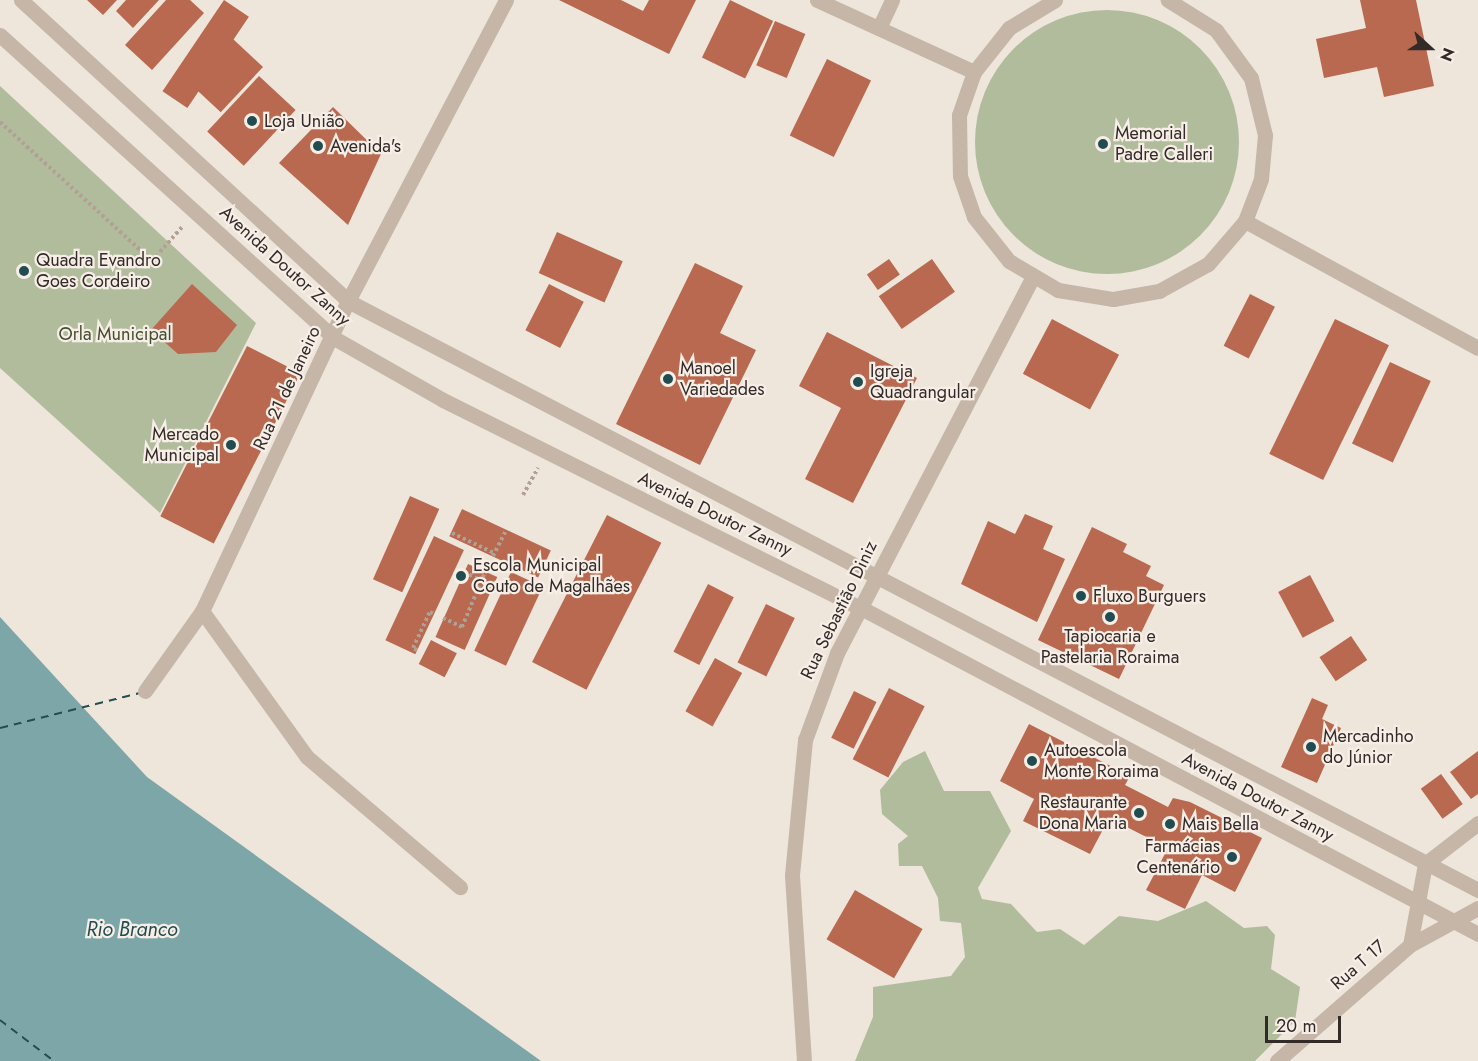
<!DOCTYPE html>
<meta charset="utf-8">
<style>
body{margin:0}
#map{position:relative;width:1478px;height:1061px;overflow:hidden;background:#eee5db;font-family:Jost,sans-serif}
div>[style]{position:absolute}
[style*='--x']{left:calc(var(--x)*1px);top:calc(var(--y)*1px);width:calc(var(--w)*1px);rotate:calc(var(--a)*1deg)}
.green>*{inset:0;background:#b1bc9d}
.round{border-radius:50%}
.water>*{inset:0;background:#7da6a8}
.ferry>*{height:1.5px;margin-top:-0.75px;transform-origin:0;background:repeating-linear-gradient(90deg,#224d50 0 8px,transparent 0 14px)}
.building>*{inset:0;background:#b8694f;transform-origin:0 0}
.path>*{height:4px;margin-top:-2px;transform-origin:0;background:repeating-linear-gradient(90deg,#b1a093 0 3px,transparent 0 6px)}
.minor>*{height:15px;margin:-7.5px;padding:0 7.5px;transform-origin:7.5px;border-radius:7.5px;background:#c5b6a8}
.dots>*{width:16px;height:16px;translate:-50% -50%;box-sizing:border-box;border:3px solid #f7efe7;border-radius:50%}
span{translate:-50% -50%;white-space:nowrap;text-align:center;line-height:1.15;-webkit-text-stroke:4.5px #f7efe7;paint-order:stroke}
.poi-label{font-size:18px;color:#332b28}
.left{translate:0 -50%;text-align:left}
.right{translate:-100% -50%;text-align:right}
.street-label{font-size:18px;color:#332b28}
.park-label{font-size:18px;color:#424e2e}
.water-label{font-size:20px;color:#224d50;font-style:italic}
.north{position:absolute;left:1400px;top:18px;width:60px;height:60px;-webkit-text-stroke:4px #f7efe7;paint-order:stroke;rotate:111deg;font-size:16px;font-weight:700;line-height:24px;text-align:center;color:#332b28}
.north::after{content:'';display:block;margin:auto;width:21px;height:27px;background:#332b28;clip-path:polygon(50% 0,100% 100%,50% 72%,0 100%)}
.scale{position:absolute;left:1265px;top:1016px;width:76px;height:27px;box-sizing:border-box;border:3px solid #332b28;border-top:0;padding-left:8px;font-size:18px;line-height:21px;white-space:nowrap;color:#332b28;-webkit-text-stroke:4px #f7efe7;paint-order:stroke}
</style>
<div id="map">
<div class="green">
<i class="round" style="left:975px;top:10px;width:264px;height:264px"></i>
<i style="clip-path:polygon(0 86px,256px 323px,160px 513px,0 368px)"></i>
<i style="clip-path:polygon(925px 751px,944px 791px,990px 791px,1011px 831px,978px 888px,982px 899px,1011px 904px,1037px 932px,1060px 929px,1084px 945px,1119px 916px,1158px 921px,1206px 901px,1244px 928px,1267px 926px,1275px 935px,1271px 969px,1300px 987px,1295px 1021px,1255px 1061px,855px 1061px,873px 1017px,873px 987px,951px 976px,965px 957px,961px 923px,940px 921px,938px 898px,922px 866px,899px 866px,898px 844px,908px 836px,882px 814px,880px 790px,903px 762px)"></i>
</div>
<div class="water">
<i style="clip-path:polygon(0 617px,147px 777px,541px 1061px,0 1061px)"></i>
</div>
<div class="ferry">
<i style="--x:0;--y:728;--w:143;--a:-14.1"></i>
<i style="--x:0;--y:1020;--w:68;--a:37.2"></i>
</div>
<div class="building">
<i style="clip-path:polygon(87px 0,117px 0,103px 15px)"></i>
<i style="clip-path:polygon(126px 0,159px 0,133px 28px,116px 11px)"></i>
<i style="clip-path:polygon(166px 0,190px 0,204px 13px,152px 70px,125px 45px)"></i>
<i style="left:224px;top:0;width:30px;height:110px;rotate:34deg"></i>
<i style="clip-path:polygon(559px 0,621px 0,643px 11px,649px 0,696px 0,669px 54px)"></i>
<i style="left:730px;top:0;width:48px;height:64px;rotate:26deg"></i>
<i style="clip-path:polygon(1360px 0,1416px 0,1434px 86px,1384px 97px,1377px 67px,1324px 78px,1316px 39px,1366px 28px)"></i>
<i style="left:775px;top:21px;width:33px;height:48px;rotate:23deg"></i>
<i style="left:233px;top:39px;width:41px;height:62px;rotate:43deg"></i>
<i style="left:827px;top:59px;width:49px;height:85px;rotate:26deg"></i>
<i style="left:259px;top:76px;width:50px;height:76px;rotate:43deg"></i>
<i style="clip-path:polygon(333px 107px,381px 154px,348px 225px,279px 163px)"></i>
<i style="left:557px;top:232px;width:72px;height:45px;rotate:24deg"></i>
<i style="left:889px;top:259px;width:19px;height:27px;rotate:55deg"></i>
<i style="left:932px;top:259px;width:40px;height:65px;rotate:55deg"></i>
<i style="clip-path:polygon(695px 263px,743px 286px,720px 333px,756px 350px,700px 465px,616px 424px)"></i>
<i style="clip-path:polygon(192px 284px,237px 325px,216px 352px,178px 354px,151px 330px)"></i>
<i style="left:549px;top:284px;width:39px;height:52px;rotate:27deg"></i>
<i style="left:1250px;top:294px;width:28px;height:58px;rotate:27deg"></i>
<i style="left:1052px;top:319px;width:76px;height:62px;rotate:28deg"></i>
<i style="left:1335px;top:319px;width:60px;height:150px;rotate:26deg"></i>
<i style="clip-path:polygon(827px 332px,917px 378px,853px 503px,805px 479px,841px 408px,799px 386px)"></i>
<i style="left:247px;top:346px;width:60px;height:191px;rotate:27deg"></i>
<i style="left:1390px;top:362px;width:45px;height:90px;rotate:25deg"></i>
<i style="left:410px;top:496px;width:32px;height:91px;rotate:24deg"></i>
<i style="left:462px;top:509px;width:98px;height:30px;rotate:25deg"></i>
<i style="clip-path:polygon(1025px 514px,1053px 526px,1043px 549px,1065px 559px,1037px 622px,961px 584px,988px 521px,1015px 534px)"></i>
<i style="left:607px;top:515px;width:61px;height:165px;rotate:27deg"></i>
<i style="clip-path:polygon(1092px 527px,1127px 544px,1123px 552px,1151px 566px,1146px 576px,1164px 585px,1119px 679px,1038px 640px)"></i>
<i style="left:434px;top:536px;width:33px;height:115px;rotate:25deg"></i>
<i style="left:468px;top:564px;width:32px;height:80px;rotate:24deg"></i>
<i style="left:511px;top:572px;width:35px;height:87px;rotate:25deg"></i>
<i style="left:1310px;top:575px;width:52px;height:36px;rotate:62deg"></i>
<i style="left:708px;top:584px;width:29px;height:76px;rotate:27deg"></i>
<i style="left:766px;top:604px;width:32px;height:65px;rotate:26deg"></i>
<i style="left:1351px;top:636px;width:29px;height:38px;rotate:56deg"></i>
<i style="left:431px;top:640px;width:29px;height:27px;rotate:27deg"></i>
<i style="left:715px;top:658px;width:31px;height:61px;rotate:29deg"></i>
<i style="left:889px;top:688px;width:40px;height:80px;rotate:27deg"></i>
<i style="left:854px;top:691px;width:25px;height:52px;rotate:26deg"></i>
<i style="clip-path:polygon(1312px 698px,1328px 705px,1322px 719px,1341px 728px,1317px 783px,1281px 767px)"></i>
<i style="clip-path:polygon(1029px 724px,1130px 776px,1125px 785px,1168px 807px,1173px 798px,1190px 802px,1262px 838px,1235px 892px,1202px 875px,1185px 909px,1146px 890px,1168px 848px,1109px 818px,1090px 854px,1023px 821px,1034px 799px,1000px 781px)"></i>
<i style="clip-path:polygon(1478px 751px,1478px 794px,1471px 799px,1450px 772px)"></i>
<i style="left:1441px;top:774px;width:37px;height:25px;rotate:54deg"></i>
<i style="left:855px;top:890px;width:78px;height:57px;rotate:30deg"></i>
</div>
<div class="path">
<i style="--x:0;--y:122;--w:206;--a:42.4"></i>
<i style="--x:152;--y:261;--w:45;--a:-48.6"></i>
<i style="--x:523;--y:495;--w:31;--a:-61"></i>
<i style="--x:452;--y:533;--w:47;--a:25.5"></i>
<i style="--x:493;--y:556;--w:29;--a:-63"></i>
<i style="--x:464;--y:572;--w:32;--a:26"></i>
<i style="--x:443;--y:618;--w:21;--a:25"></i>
<i style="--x:462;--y:627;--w:60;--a:-67.3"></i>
<i style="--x:417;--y:650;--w:4;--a:-153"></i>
<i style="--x:413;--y:648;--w:40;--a:-65"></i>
<i style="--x:430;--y:612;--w:4;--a:27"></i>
</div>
<div class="minor">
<i style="--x:21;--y:0;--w:444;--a:42.6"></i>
<i style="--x:348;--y:301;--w:1274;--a:27.53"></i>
<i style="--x:817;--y:0;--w:173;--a:24.6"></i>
<i style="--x:1055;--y:0;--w:54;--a:148.7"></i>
<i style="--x:1009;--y:28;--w:56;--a:128.5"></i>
<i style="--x:974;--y:72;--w:46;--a:109.2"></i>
<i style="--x:959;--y:115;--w:61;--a:89.1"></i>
<i style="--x:960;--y:176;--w:43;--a:71.1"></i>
<i style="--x:974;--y:217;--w:56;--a:51.5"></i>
<i style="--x:1009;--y:261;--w:57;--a:30.6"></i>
<i style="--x:1058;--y:290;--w:56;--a:9.3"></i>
<i style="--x:1113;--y:299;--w:47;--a:-9.9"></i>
<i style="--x:1159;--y:291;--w:56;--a:-28.9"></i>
<i style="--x:1208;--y:264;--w:57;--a:-49.3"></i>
<i style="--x:1245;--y:221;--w:45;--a:-69.1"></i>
<i style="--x:1261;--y:179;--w:44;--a:-84.8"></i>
<i style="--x:1265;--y:135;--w:59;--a:-103.8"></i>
<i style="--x:1251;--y:78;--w:59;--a:-126.1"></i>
<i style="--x:1216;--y:30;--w:57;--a:-148"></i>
<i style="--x:879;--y:28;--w:31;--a:-65"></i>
<i style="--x:0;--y:35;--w:451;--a:42.2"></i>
<i style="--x:334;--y:338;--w:125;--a:29.6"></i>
<i style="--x:443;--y:400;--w:469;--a:26.5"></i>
<i style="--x:863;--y:609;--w:696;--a:27.85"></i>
<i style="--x:1245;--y:221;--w:265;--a:28.6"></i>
<i style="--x:202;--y:611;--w:180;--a:54.3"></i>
<i style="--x:307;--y:757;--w:201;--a:40.4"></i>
<i style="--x:145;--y:691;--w:98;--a:-54.5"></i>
<i style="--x:202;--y:611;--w:343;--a:-64.8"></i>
<i style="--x:348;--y:301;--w:340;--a:-62.3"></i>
<i style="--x:1410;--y:945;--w:82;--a:-79.5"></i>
<i style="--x:1425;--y:864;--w:67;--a:-37.7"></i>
<i style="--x:804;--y:1061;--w:186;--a:-93.7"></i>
<i style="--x:792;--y:875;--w:136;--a:-84.5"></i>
<i style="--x:805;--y:740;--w:93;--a:-69.8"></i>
<i style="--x:837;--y:653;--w:423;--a:-62.5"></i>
<i style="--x:1277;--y:1061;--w:176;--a:-41.1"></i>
<i style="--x:1410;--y:945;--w:77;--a:-28.6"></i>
</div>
<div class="dots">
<i style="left:252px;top:121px;background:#224d50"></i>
<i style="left:1103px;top:144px;background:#224d50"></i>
<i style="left:318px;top:146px;background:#224d50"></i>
<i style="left:24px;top:271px;background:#224d50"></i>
<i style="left:668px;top:379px;background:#224d50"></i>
<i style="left:858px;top:382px;background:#224d50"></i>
<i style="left:231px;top:445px;background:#224d50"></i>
<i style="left:461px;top:576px;background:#224d50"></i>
<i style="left:1081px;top:596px;background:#224d50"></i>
<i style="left:1110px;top:617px;background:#224d50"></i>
<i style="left:1311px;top:747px;background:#224d50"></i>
<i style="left:1032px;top:761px;background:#224d50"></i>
<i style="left:1139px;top:813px;background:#224d50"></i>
<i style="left:1170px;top:824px;background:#224d50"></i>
<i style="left:1232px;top:857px;background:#224d50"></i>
</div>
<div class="poi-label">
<span class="left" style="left:264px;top:121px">Loja União</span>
<span class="left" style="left:1115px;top:144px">Memorial<br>Padre Calleri</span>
<span class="left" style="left:330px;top:146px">Avenida's</span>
<span class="left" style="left:36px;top:271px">Quadra Evandro<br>Goes Cordeiro</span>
<span class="left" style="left:680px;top:379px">Manoel<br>Variedades</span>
<span class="left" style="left:870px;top:382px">Igreja<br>Quadrangular</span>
<span class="right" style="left:219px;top:445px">Mercado<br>Municipal</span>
<span class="left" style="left:473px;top:576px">Escola Municipal<br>Couto de Magalhães</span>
<span class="left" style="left:1093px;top:596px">Fluxo Burguers</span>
<span style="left:1110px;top:647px">Tapiocaria e<br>Pastelaria Roraima</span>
<span class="left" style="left:1323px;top:747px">Mercadinho<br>do Júnior</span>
<span class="left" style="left:1044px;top:761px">Autoescola<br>Monte Roraima</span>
<span class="right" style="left:1127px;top:813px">Restaurante<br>Dona Maria</span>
<span class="left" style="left:1182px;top:824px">Mais Bella</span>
<span class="right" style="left:1220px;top:857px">Farmácias<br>Centenário</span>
</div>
<div class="street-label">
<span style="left:285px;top:266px;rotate:42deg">Avenida Doutor Zanny</span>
<span style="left:287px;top:388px;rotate:-65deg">Rua 21 de Janeiro</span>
<span style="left:715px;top:514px;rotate:26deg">Avenida Doutor Zanny</span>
<span style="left:839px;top:610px;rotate:-64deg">Rua Sebastião Diniz</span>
<span style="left:1258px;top:797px;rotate:28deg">Avenida Doutor Zanny</span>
<span style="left:1358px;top:965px;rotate:-41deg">Rua T 17</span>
</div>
<div class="park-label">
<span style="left:115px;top:334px">Orla Municipal</span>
</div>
<div class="water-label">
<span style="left:132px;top:929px">Rio Branco</span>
</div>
<div class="north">N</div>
<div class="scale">20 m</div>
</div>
